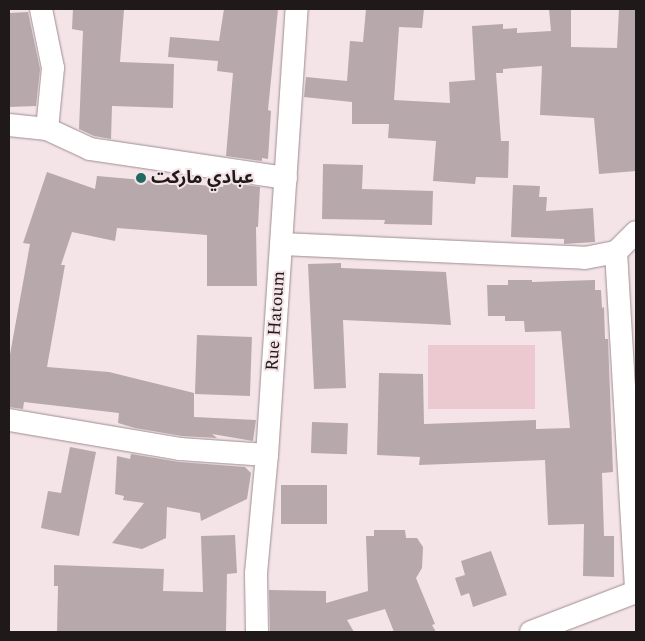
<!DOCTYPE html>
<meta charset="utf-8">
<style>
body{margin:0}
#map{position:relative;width:645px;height:641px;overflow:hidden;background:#f4e3e7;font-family:Spectral,"Noto Sans Arabic",serif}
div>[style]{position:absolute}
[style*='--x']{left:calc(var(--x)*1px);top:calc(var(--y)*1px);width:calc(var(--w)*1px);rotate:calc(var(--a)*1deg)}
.green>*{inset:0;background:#ecc9d1;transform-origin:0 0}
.building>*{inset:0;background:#b7a8ab;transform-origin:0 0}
.roads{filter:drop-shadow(0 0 1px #9d8e91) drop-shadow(0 0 1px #9d8e91)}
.minor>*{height:22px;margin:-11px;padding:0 11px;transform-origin:11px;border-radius:11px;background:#fff}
.dots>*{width:14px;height:14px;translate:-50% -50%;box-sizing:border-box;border:2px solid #f4e3e7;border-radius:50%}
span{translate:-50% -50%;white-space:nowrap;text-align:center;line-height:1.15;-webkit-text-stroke:4px #f4e3e7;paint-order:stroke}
.poi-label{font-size:18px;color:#1f191a;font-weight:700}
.left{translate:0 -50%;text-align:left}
.street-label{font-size:18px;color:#1f191a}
.frame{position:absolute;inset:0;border:10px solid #1f191a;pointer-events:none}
</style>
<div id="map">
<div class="green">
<i style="left:428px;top:345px;width:107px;height:64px"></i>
</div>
<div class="building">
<i style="clip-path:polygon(73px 9px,124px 9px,120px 62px,174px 64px,173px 108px,112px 106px,111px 139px,94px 136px,79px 129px,83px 31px,72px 29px)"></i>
<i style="clip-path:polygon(224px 9px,278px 9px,268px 110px,271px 111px,268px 159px,262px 158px,262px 161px,226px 156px,233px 73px,217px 71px,218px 61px,168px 57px,170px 37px,219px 41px)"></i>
<i style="clip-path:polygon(366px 9px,424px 9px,422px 28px,399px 27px,394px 100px,450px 103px,449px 82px,475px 80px,472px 26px,503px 24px,503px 29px,517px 28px,517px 33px,551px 31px,549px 9px,571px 9px,571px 47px,617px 48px,619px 9px,636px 9px,636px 171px,599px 174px,594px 118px,540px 115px,542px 66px,503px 69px,503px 73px,496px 73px,501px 141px,509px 141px,508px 178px,476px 177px,475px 184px,433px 181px,436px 141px,388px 138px,389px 124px,352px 124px,352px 102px,304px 97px,306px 77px,347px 81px,350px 41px,363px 42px)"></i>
<i style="clip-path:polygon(28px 12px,40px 69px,36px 106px,9px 107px,9px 13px)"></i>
<i style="clip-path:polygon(323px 164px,363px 165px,362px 189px,433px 191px,432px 225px,384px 224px,385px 220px,322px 219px)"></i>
<i style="clip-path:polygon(47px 172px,95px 189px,97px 176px,223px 187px,224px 182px,260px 187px,258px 227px,256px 227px,257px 286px,207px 286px,207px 235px,117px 228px,115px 241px,72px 232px,61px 265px,65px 265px,47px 367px,109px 372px,194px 393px,194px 417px,256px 420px,253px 441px,212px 434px,217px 438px,182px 436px,135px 428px,118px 423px,119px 413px,24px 402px,23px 409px,9px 407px,9px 360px,30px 244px,23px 243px)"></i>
<i style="clip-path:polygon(513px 185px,540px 186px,539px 197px,547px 197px,546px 211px,593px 208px,595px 242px,564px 244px,564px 239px,511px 237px)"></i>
<i style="clip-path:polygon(341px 263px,341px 268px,446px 272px,451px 325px,343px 320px,346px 388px,314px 389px,308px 264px)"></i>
<i style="clip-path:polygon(508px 280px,532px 280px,532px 282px,595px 280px,595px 290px,601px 290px,602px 308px,604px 307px,605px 339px,608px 339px,613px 472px,602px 473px,604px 536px,614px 536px,614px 577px,583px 576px,584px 524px,548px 525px,545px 460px,419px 465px,420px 457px,377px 455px,379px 373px,423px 374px,424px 424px,536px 420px,536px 429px,570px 428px,561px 331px,525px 332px,524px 321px,505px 321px,505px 316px,488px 316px,487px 285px,508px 285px)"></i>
<i style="left:197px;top:335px;width:55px;height:59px;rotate:2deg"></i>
<i style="left:312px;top:422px;width:36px;height:31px;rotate:2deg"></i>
<i style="clip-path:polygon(70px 447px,96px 452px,79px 536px,41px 528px,48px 491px,61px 493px)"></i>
<i style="clip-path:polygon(131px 454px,179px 462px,245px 467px,251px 473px,247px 499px,201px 521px,200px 513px,167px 507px,166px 538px,142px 549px,112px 543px,144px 503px,123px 500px,124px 496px,115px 494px,117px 456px,130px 459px)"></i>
<i style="left:281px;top:485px;width:46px;height:39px"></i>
<i style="clip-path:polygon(374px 530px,405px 530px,406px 538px,417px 538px,423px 547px,422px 568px,416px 578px,435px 624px,432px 625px,436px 632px,394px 632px,385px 609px,347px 620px,354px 632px,270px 632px,269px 590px,326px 591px,326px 603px,368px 591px,366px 536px,374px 536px)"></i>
<i style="clip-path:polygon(235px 535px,237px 573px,227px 574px,226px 632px,57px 632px,58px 586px,54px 586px,54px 565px,164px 569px,163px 591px,203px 592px,201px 536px)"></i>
<i style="clip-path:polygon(491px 551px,507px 595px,473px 607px,469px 593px,461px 596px,455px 578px,465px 575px,461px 561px)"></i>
</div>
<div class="roads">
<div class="minor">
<i style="--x:41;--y:9;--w:60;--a:78.5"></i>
<i style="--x:53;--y:68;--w:61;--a:95.6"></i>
<i style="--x:9;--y:125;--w:38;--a:6"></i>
<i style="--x:47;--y:129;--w:47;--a:24.9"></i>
<i style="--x:90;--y:149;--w:198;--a:8.4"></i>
<i style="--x:282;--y:244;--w:303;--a:2.6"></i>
<i style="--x:585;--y:258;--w:32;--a:-11"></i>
<i style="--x:616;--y:252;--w:28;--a:-45"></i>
<i style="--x:616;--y:252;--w:341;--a:86.6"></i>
<i style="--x:9;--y:420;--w:173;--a:9.6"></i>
<i style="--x:180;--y:449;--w:87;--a:3.9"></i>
<i style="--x:257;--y:632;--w:59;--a:-91"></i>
<i style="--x:256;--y:573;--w:119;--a:-84.7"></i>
<i style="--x:267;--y:455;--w:447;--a:-86.2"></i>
<i style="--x:531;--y:632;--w:112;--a:-20.9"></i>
</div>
</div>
<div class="dots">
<i style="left:141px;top:178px;background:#206960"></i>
</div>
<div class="poi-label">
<span class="left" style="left:151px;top:178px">عبادي ماركت</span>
</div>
<div class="street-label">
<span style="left:276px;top:321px;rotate:-86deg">Rue Hatoum</span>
</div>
<div class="frame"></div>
</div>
